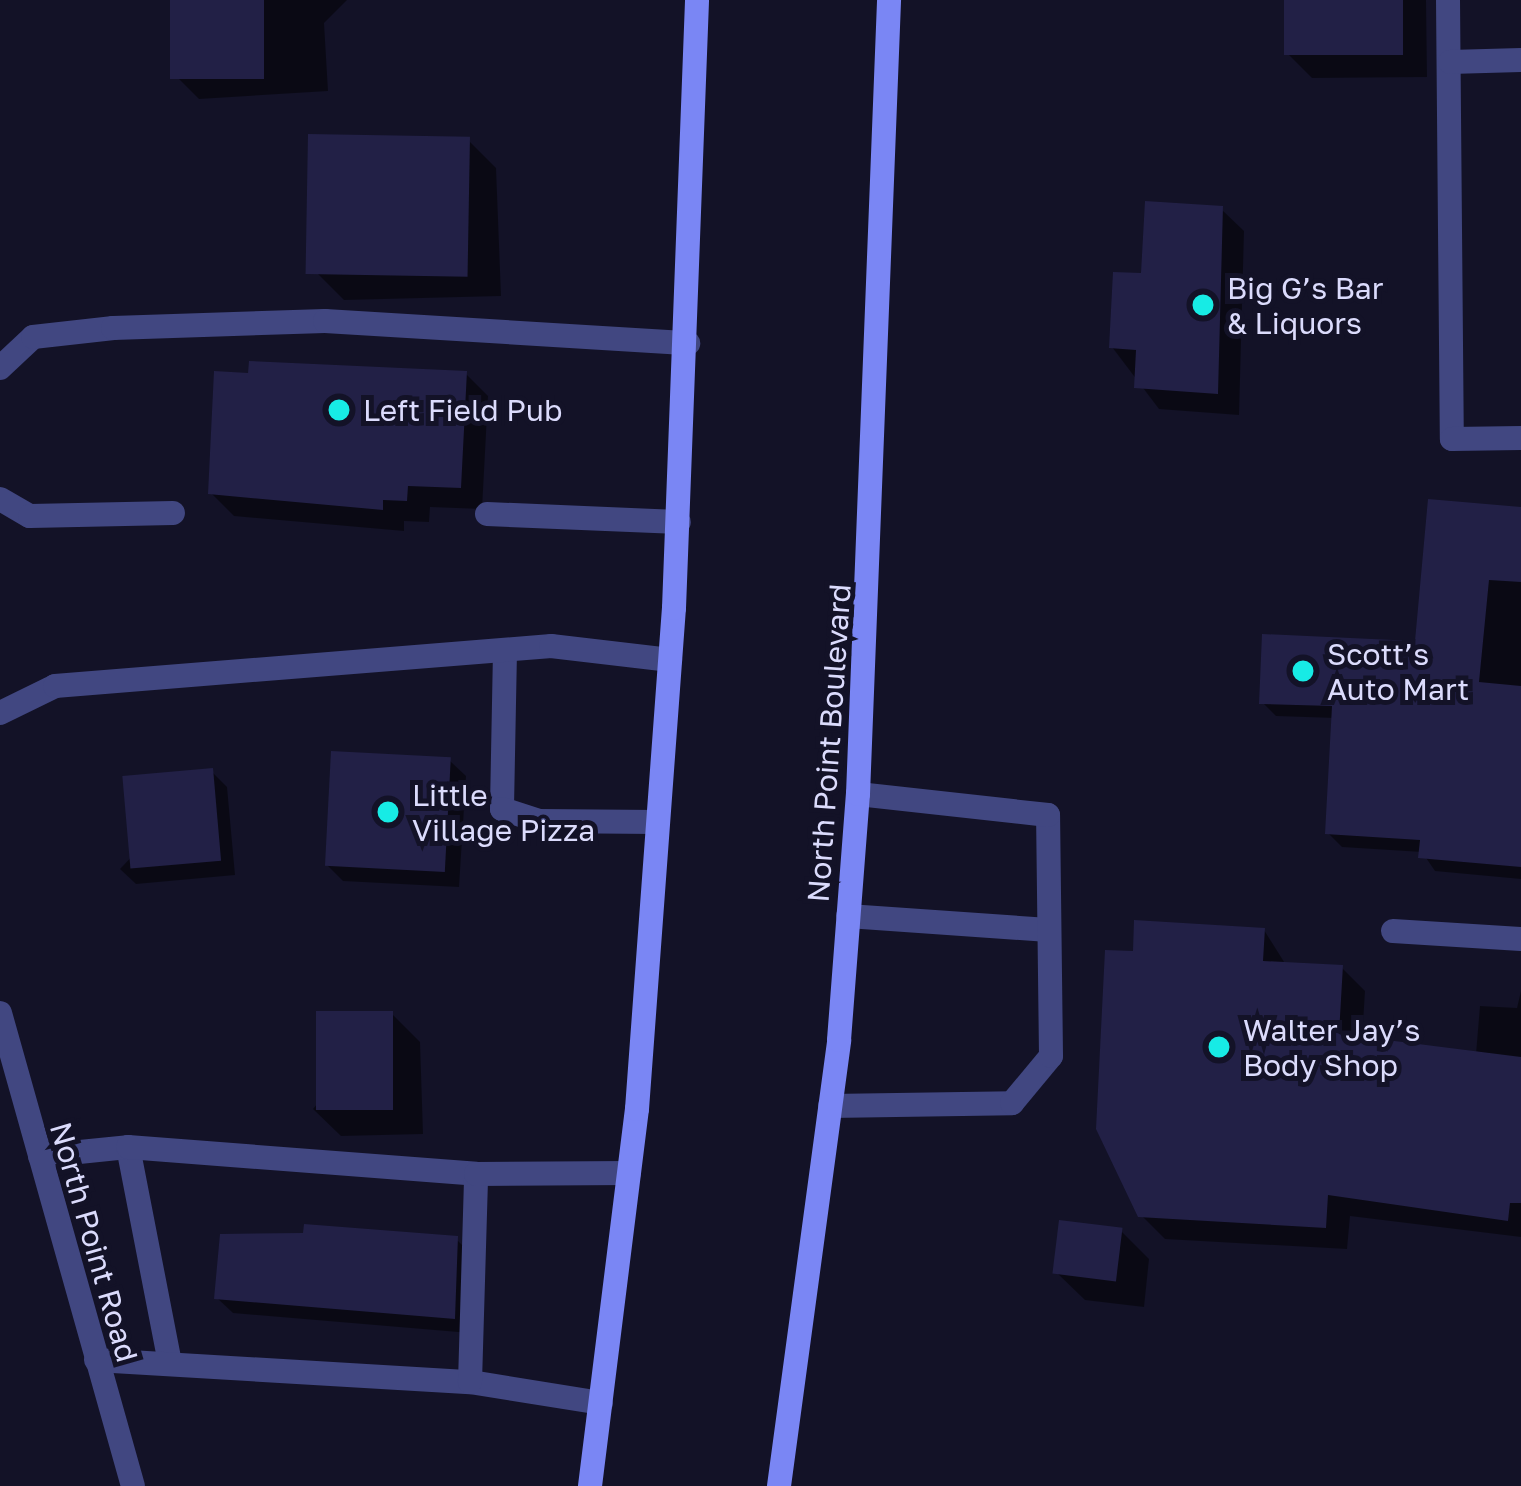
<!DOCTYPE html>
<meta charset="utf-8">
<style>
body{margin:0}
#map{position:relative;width:1521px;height:1486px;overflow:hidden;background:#131227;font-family:"Golos Text",sans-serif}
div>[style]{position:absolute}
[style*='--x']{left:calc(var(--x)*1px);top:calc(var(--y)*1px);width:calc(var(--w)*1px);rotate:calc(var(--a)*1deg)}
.shadow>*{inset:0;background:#0007}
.building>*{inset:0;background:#222046;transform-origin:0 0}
.service>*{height:24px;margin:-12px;padding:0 12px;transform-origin:12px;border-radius:12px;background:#414781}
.minor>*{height:24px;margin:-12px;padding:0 12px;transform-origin:12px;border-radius:12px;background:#414781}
.tertiary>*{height:24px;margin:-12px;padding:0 12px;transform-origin:12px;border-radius:12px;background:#414781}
.secondary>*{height:24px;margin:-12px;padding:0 12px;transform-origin:12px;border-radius:12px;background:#7a86f4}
.dots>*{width:33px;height:33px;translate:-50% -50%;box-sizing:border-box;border:6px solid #131227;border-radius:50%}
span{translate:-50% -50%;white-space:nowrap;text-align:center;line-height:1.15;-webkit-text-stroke:10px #131227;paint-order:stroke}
.poi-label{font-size:30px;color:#dbdbfc}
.left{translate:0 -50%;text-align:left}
.street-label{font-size:30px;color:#dbdbfc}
</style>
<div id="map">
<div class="shadow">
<i style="clip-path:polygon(173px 0,347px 0,324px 23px,328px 91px,199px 99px,178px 78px)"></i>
<i style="clip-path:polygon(1287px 0,1426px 0,1427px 77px,1312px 78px,1288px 54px)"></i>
<i style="clip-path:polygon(468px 140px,496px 168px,501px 296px,344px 300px,316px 272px)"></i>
<i style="clip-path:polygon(1221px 209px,1244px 231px,1239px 415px,1159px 409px,1112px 347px,1144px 277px)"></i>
<i style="clip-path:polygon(466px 374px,488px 396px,482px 509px,430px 507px,429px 522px,404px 521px,404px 531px,234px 516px,211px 493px,251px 376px)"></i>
<i style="clip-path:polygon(1521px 525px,1521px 879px,1435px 871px,1422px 852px,1342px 847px,1328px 833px,1335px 718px,1276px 716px,1262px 702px,1418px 644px)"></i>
<i style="clip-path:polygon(450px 761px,466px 776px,459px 887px,343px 881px,327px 865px)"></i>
<i style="clip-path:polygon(212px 772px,227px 787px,235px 875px,136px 884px,120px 869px)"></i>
<i style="clip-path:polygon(1264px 930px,1286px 965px,1342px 968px,1365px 991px,1362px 1040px,1476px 1054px,1480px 1006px,1517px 1008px,1521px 991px,1521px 1237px,1350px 1216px,1347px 1249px,1165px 1239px,1141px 1215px,1136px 954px)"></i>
<i style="clip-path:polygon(392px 1014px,420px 1042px,423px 1134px,341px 1136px,313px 1109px)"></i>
<i style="clip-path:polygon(1121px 1231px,1149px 1259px,1144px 1307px,1085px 1300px,1057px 1273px)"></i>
<i style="clip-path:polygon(456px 1239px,472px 1255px,470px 1333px,233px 1313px,217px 1298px)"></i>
</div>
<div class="building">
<i style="left:170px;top:0;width:94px;height:79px"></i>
<i style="left:1284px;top:0;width:119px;height:55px"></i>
<i style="left:308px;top:134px;width:162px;height:140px;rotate:1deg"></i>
<i style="clip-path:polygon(1145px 201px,1223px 206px,1218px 394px,1134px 388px,1136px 350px,1109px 348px,1113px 272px,1141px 273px)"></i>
<i style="clip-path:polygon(249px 361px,467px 371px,461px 488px,408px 486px,407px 501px,383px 500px,383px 510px,208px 494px,214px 371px,248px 373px)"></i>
<i style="clip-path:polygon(1428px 499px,1521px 507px,1521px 582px,1489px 580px,1479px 682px,1521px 686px,1521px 867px,1418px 858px,1420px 840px,1325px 834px,1332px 706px,1259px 704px,1262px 634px,1415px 641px)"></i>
<i style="left:331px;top:751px;width:120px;height:115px;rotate:3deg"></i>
<i style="left:213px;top:768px;width:93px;height:91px;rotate:85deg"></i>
<i style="clip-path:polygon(1134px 920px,1265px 928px,1263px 961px,1343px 965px,1339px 1034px,1521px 1057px,1521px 1203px,1510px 1203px,1508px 1221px,1328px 1195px,1326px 1228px,1138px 1217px,1096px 1129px,1105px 950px,1133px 951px)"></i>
<i style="left:316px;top:1011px;width:77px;height:99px"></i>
<i style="left:1059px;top:1220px;width:64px;height:54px;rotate:7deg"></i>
<i style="clip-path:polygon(304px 1224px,458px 1236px,455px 1319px,214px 1299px,220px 1234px,303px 1233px)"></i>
</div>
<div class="service">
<i style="--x:1448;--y:0;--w:439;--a:89.5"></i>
<i style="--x:0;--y:368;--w:45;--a:-43.2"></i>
<i style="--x:33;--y:337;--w:81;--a:-6.4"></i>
<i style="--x:113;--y:328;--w:212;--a:-1.9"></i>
<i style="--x:325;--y:321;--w:364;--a:3.5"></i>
<i style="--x:0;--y:499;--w:34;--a:30"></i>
<i style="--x:30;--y:516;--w:143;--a:-1.2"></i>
<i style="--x:487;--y:514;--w:192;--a:2.4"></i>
<i style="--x:505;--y:651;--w:158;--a:91.1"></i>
<i style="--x:502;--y:809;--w:38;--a:18"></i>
<i style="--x:538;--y:821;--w:119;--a:0.5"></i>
<i style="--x:0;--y:713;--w:61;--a:-26.1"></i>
<i style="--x:55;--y:686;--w:498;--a:-4.6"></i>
<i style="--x:551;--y:646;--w:120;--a:6.7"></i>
<i style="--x:848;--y:916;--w:201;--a:4"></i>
<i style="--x:830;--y:1106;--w:182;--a:-0.9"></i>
<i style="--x:1012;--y:1103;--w:61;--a:-50.3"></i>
<i style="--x:1051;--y:1056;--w:241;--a:-90.7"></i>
<i style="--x:1048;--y:815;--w:191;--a:-173.7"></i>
<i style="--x:128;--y:1147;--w:221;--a:79"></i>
<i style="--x:40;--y:1156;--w:88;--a:-5.8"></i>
<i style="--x:128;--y:1147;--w:349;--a:4.4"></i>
<i style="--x:96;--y:1360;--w:375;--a:3.4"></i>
<i style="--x:601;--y:1403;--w:133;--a:-170.9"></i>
<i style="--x:470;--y:1382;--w:208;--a:-88.3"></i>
<i style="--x:476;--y:1174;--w:153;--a:-0.4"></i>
</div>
<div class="minor">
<i style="--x:1450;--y:62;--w:71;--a:-1.6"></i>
<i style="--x:1452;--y:439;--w:69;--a:-0.8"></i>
<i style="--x:1393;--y:931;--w:128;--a:3.6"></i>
</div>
<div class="tertiary">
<i style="--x:0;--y:1013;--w:491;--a:74.3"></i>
</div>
<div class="secondary">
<i style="--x:590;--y:1486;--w:380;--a:-82.9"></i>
<i style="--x:637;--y:1109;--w:502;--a:-85.78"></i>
<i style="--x:674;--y:608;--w:608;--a:-87.83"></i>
<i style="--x:779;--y:1486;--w:450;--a:-82.3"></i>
<i style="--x:839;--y:1040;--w:247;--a:-85.6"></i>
<i style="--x:858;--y:794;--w:795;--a:-87.76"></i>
</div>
<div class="dots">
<i style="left:1203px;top:305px;background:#17ebe5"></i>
<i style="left:339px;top:410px;background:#17ebe5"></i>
<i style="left:1303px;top:671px;background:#17ebe5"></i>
<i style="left:388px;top:812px;background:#17ebe5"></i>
<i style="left:1219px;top:1047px;background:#17ebe5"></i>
</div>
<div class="poi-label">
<span class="left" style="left:1227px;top:305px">Big G’s Bar<br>&amp; Liquors</span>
<span class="left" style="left:363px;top:410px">Left Field Pub</span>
<span class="left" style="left:1327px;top:671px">Scott’s<br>Auto Mart</span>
<span class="left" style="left:412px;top:812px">Little<br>Village Pizza</span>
<span class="left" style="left:1243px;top:1047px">Walter Jay’s<br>Body Shop</span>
</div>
<div class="street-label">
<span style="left:829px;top:743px;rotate:-86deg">North Point Boulevard</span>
<span style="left:94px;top:1242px;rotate:74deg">North Point Road</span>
</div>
</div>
